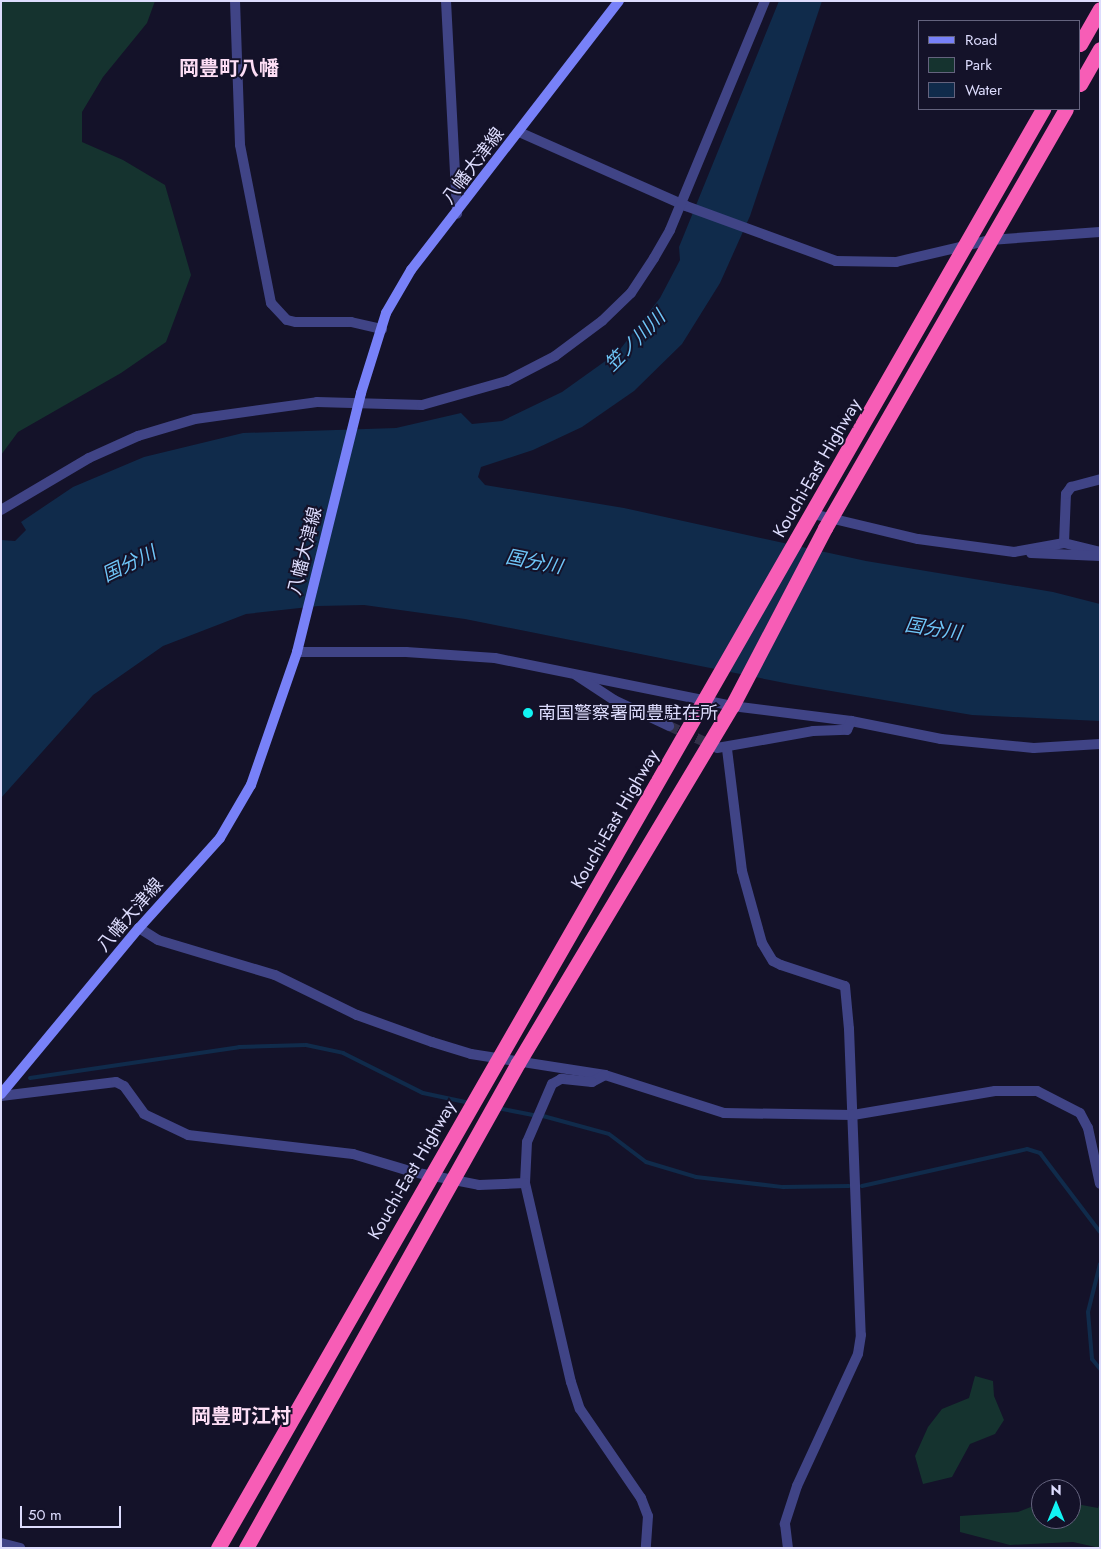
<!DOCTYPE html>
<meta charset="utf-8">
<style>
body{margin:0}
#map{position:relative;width:1101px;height:1549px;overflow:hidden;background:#141229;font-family:Jost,"Noto Sans JP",sans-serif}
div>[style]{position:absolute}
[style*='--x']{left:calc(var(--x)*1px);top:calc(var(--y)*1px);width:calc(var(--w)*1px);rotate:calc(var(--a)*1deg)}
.green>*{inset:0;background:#15332f}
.water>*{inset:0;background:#102b4b}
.stream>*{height:4px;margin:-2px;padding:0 2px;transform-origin:2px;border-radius:2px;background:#102b4b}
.street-tunnel>*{height:10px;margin-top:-5px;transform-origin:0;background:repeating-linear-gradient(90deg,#323049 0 10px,transparent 0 15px)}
.street>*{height:10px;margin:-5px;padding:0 5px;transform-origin:5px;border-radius:5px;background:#404486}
.secondary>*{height:10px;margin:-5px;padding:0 5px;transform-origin:5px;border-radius:5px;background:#7881f8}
.highway>*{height:15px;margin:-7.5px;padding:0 7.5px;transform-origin:7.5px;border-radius:7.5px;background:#f75db6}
.dots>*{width:14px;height:14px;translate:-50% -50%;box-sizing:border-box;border:2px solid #141229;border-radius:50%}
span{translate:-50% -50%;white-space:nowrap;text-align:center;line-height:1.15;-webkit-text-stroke:4px #141229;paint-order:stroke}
.street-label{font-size:18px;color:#dddcfd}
.poi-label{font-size:18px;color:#dddcfd}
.left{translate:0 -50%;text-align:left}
.water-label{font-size:19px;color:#6fc6f8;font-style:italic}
.quarter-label{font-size:20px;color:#fddef5;font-weight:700}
.frame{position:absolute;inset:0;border:2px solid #dddcfd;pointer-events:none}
.legend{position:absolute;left:918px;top:20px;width:162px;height:90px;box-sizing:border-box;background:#141229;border:1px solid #64637e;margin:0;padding:6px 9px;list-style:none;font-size:15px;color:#dddcfd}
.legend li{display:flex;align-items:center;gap:10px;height:25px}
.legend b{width:25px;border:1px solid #64637e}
.north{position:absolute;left:1031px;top:1479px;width:50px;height:50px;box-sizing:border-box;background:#141229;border:1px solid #64637e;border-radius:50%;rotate:0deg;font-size:14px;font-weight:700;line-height:20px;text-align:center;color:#dddcfd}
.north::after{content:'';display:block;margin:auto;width:18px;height:22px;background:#12f3f3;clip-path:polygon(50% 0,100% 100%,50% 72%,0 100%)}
.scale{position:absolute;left:20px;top:1506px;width:101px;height:22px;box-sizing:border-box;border:2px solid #dddcfd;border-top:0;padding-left:6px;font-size:15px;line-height:18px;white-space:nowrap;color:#dddcfd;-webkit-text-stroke:4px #141229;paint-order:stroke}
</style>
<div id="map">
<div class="green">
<i style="clip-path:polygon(1px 1px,155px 1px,147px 23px,103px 77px,82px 112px,82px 142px,123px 160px,165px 185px,191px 275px,166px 342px,121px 373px,18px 432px,1px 455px)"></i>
<i style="clip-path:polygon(975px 1376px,993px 1381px,994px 1396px,1004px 1420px,995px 1434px,970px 1444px,952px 1477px,923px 1484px,915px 1456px,928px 1427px,942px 1409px,969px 1398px)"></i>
<i style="clip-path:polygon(1100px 1502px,1100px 1548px,1073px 1542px,1010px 1545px,960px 1532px,960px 1516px,1018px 1512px,1041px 1503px,1041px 1519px,1071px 1519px,1071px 1503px,1098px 1508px)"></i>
</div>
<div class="water">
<i style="clip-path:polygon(779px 1px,822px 1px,750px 216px,720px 283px,682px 344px,634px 391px,582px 427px,533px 450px,481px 467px,478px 477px,485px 485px,624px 508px,866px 561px,1053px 592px,1100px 604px,1100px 721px,972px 715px,790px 684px,465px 619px,364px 605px,318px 606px,246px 614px,163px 646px,93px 695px,1px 798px,1px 540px,15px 541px,26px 530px,21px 522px,73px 487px,144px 457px,243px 433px,396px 428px,461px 413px,472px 424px,502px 421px,562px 392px,618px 352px,660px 298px,680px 260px,679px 247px)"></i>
</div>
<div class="stream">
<i style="--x:30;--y:1078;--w:211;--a:-8.4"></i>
<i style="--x:239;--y:1047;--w:67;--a:-1.7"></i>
<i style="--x:306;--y:1045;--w:38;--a:12"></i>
<i style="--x:343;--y:1053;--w:89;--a:26.6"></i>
<i style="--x:423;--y:1093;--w:48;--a:12"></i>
<i style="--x:497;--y:1108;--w:38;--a:11"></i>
<i style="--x:543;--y:1116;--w:68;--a:15.3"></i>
<i style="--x:609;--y:1134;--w:46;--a:37.1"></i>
<i style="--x:646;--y:1162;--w:52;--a:16.7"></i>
<i style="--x:696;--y:1177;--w:88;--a:6.6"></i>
<i style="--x:783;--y:1187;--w:66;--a:-0.9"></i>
<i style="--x:862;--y:1186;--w:169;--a:-12.6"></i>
<i style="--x:1027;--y:1149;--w:14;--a:17"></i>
<i style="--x:1040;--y:1153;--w:99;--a:52.8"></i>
<i style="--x:1100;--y:1264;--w:49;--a:104"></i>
<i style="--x:1088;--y:1312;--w:47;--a:85.1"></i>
<i style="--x:1092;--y:1359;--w:13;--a:51"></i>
</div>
<div class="street-tunnel">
<i style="--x:669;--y:726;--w:49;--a:24"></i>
</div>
<div class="street">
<i style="--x:235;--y:1;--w:144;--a:88"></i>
<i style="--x:240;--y:145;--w:161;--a:78.9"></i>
<i style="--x:271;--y:303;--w:23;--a:47"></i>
<i style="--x:287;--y:320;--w:9;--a:13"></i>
<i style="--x:296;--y:322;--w:55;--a:0"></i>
<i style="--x:351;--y:322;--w:32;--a:13"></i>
<i style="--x:446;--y:1;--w:213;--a:87"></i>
<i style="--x:519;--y:132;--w:183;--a:23.9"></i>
<i style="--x:686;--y:206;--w:160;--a:20.1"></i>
<i style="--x:836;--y:261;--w:60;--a:1"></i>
<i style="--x:896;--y:262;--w:97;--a:-13.2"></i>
<i style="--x:990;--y:240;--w:110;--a:-4.2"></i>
<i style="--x:1;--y:510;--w:102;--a:-30.6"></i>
<i style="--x:89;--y:458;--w:54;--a:-24.2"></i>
<i style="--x:138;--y:436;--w:59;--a:-16.6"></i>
<i style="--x:195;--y:419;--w:123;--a:-7.9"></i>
<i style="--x:317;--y:402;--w:105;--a:1.6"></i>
<i style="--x:422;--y:405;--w:88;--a:-15.8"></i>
<i style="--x:507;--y:381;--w:54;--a:-27.5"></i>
<i style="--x:555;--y:356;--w:59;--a:-36.7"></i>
<i style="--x:602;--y:321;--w:40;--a:-44"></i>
<i style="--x:631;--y:293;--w:42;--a:-56.7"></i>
<i style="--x:654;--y:258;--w:32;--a:-60"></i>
<i style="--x:670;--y:230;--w:248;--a:-67.5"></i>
<i style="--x:813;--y:514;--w:108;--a:13.4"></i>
<i style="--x:918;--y:539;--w:97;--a:7.7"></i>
<i style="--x:1014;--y:552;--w:51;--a:-10.2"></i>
<i style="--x:1064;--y:543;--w:49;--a:-87.7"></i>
<i style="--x:1066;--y:494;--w:9;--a:-54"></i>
<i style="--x:1071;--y:487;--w:30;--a:-15"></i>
<i style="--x:1064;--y:543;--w:37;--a:14"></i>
<i style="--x:1031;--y:553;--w:69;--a:2.5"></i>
<i style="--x:297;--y:652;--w:109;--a:0"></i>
<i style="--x:406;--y:652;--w:89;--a:3.9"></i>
<i style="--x:495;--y:658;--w:242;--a:11.4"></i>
<i style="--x:732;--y:706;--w:120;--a:7.2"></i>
<i style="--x:851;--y:721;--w:92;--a:11.3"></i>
<i style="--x:941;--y:739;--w:93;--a:5.5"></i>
<i style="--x:1034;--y:748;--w:66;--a:-3.5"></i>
<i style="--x:576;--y:675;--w:45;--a:33.3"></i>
<i style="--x:614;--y:700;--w:61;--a:25.3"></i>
<i style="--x:717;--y:748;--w:97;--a:-10"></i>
<i style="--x:813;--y:731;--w:34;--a:-2"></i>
<i style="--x:847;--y:730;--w:10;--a:-66"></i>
<i style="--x:727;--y:749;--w:123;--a:83"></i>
<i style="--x:742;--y:871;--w:75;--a:74.5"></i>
<i style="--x:762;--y:943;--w:21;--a:59"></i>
<i style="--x:773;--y:961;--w:9;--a:27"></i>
<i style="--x:781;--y:965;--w:67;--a:18.2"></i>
<i style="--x:845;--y:986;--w:43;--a:84.7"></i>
<i style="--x:849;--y:1029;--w:306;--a:87.8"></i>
<i style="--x:861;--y:1335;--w:19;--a:99"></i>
<i style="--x:858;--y:1354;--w:145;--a:114.8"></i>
<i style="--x:797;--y:1486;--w:40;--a:108"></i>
<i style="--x:785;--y:1524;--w:24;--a:83"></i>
<i style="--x:139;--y:928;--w:22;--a:32"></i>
<i style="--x:158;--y:940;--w:122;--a:16.7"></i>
<i style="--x:275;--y:975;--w:91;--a:26"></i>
<i style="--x:357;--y:1015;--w:80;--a:19.8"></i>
<i style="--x:432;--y:1042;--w:41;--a:17.1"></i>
<i style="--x:471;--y:1054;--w:136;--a:8.9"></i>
<i style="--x:605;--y:1075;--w:125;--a:17.7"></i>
<i style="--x:724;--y:1113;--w:129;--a:0.9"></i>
<i style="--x:853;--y:1115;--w:144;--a:-9.6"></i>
<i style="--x:995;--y:1091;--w:42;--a:0"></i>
<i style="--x:1037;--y:1091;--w:48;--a:27.1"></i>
<i style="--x:1080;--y:1113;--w:17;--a:62"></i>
<i style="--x:1088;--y:1128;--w:57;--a:77.9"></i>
<i style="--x:605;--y:1075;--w:15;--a:152"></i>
<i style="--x:592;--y:1082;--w:31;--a:-174"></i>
<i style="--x:561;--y:1079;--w:10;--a:151"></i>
<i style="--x:552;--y:1084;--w:63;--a:113.3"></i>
<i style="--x:527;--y:1142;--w:41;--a:92.8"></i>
<i style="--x:525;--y:1183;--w:204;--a:77"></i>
<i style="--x:571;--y:1382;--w:28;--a:72"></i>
<i style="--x:580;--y:1409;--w:108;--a:55.6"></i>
<i style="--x:641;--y:1498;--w:19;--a:69"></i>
<i style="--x:648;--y:1516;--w:32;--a:94"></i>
<i style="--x:1;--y:1096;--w:116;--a:-6.9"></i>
<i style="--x:116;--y:1082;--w:9;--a:27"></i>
<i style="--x:124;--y:1086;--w:34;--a:54"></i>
<i style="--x:144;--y:1114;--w:49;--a:25.5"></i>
<i style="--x:188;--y:1135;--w:166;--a:6.6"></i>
<i style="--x:353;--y:1154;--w:63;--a:16.7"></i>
<i style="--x:413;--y:1172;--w:67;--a:11.1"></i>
<i style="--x:479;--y:1185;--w:46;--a:-2.5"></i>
<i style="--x:1;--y:1543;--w:20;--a:15"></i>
</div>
<div class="secondary">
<i style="--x:1;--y:1094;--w:216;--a:-50.3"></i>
<i style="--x:139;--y:928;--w:121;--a:-48"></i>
<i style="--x:220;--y:838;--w:61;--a:-59.7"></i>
<i style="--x:251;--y:785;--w:141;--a:-70.9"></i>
<i style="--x:297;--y:652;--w:267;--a:-76.1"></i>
<i style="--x:361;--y:393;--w:84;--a:-72.6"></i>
<i style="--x:386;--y:313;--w:50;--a:-59.8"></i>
<i style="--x:411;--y:270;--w:340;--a:-52.3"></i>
</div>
<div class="highway">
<i style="--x:1080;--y:44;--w:40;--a:-60.3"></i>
<i style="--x:1080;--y:84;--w:40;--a:-60.3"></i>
<i style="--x:218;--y:1548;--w:1659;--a:-60.17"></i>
<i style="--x:246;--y:1548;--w:556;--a:-60.72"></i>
<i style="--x:518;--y:1063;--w:416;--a:-59.1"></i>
<i style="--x:732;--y:706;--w:201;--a:-62.4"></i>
<i style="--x:825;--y:528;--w:483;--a:-60.1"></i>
</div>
<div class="dots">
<i style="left:528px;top:713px;background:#12f3f3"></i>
</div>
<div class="street-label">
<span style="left:473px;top:166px;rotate:-53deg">八幡大津線</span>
<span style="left:817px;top:468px;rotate:-60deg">Kouchi-East Highway</span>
<span style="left:305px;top:551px;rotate:-76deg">八幡大津線</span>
<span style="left:615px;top:819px;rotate:-60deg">Kouchi-East Highway</span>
<span style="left:130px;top:915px;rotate:-49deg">八幡大津線</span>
<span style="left:412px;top:1170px;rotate:-60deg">Kouchi-East Highway</span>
</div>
<div class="poi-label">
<span class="left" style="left:538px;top:713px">南国警察署岡豊駐在所</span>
</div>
<div class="water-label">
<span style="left:635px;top:341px;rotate:-45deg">笠ノ川川</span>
<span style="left:534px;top:562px;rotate:11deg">国分川</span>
<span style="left:129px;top:564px;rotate:-26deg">国分川</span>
<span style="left:933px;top:629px;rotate:9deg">国分川</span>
</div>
<div class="quarter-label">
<span style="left:229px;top:68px">岡豊町八幡</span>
<span style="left:241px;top:1416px">岡豊町江村</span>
</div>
<div class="frame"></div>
<ul class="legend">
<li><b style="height:6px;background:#7881f8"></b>Road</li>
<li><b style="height:14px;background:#15332f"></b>Park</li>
<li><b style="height:14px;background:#102b4b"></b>Water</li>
</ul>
<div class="north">N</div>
<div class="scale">50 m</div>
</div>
